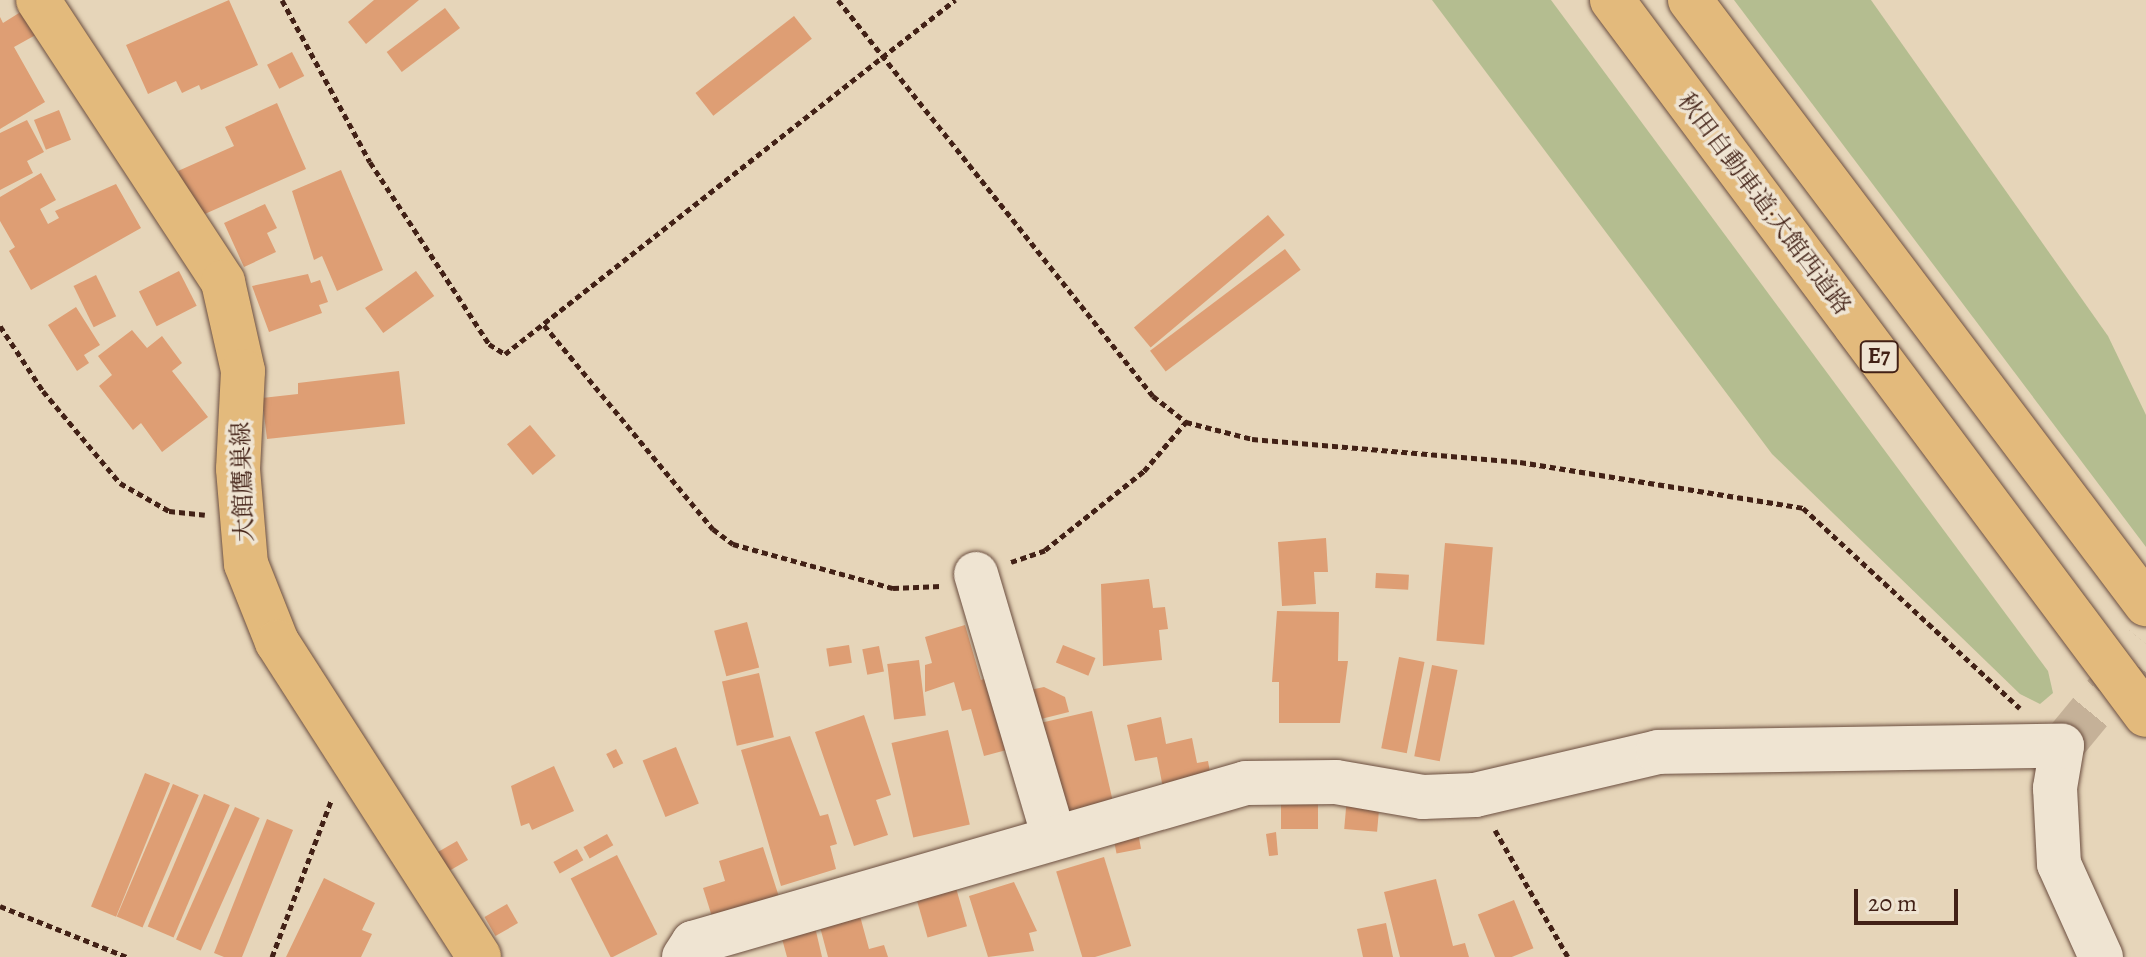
<!DOCTYPE html>
<meta charset="utf-8">
<style>
body{margin:0}
#map{position:relative;width:2146px;height:957px;overflow:hidden;background:#e6d5b9;font-family:Alegreya,"Noto Serif JP",serif}
div>[style]{position:absolute}
[style*='--x']{left:calc(var(--x)*1px);top:calc(var(--y)*1px);width:calc(var(--w)*1px);rotate:calc(var(--a)*1deg)}
.green>*{inset:0;background:#b4bd90}
.building>*{inset:0;background:#de9e74;transform-origin:0 0}
.minor-tunnel>*{height:44px;margin-top:-22px;transform-origin:0;background:repeating-linear-gradient(90deg,#c5b198 0 44px,transparent 0 66px)}
.path>*{height:5px;margin-top:-2.5px;transform-origin:0;background:repeating-linear-gradient(90deg,#422116 0 6px,transparent 0 10px)}
.roads{filter:drop-shadow(0 0 2px #6b4e3f) drop-shadow(0 0 2px #6b4e3f)}
.minor>*{height:44px;margin:-22px;padding:0 22px;transform-origin:22px;border-radius:22px;background:#efe4d2}
.major>*{height:44px;margin:-22px;padding:0 22px;transform-origin:22px;border-radius:22px;background:#e3ba7c}
.highway>*{height:44px;margin:-22px;padding:0 22px;transform-origin:22px;border-radius:22px;background:#e3ba7c}
span{translate:-50% -50%;white-space:nowrap;text-align:center;line-height:1.15;-webkit-text-stroke:7px #efe4d2;paint-order:stroke}
.shield-label span{padding:2px 6px;background:#efe4d2;border:2px solid;border-radius:6px;-webkit-text-stroke-width:0}
.shield-label{font-size:22px;color:#422116;font-weight:700}
.street-label{font-size:24px;color:#422116}
.scale{position:absolute;left:1854px;top:889px;width:104px;height:36px;box-sizing:border-box;border:4px solid #422116;border-top:0;padding-left:10px;font-size:24px;line-height:28px;white-space:nowrap;color:#422116;-webkit-text-stroke:6px #efe4d2;paint-order:stroke}
</style>
<div id="map">
<div class="green">
<i style="clip-path:polygon(1432px 0,1551px 0,2048px 671px,2053px 693px,2040px 704px,2020px 694px,1772px 454px)"></i>
<i style="clip-path:polygon(1734px 0,1871px 0,2108px 336px,2146px 415px,2146px 547px)"></i>
</div>
<div class="building">
<i style="clip-path:polygon(229px 0,258px 65px,201px 90px,199px 85px,182px 93px,176px 81px,148px 94px,126px 45px)"></i>
<i style="clip-path:polygon(374px 0,419px 0,366px 44px,348px 22px)"></i>
<i style="clip-path:polygon(27px 8px,41px 32px,14px 47px,45px 102px,0 129px,0 17px,3px 23px)"></i>
<i style="left:445px;top:8px;width:25px;height:73px;rotate:53deg"></i>
<i style="left:794px;top:16px;width:29px;height:125px;rotate:52deg"></i>
<i style="left:292px;top:52px;width:27px;height:28px;rotate:63deg"></i>
<i style="clip-path:polygon(277px 103px,306px 169px,198px 217px,178px 171px,234px 146px,225px 127px)"></i>
<i style="left:59px;top:110px;width:32px;height:27px;rotate:68deg"></i>
<i style="clip-path:polygon(27px 120px,44px 152px,27px 161px,33px 173px,0 190px,0 133px)"></i>
<i style="clip-path:polygon(341px 170px,383px 270px,337px 291px,322px 256px,314px 260px,292px 191px)"></i>
<i style="clip-path:polygon(41px 173px,56px 200px,40px 209px,48px 224px,59px 218px,55px 211px,116px 184px,141px 228px,31px 290px,9px 251px,15px 247px,0 221px,0 197px)"></i>
<i style="clip-path:polygon(265px 204px,277px 228px,267px 233px,276px 252px,244px 267px,224px 223px)"></i>
<i style="left:1268px;top:215px;width:26px;height:175px;rotate:50deg"></i>
<i style="left:1285px;top:249px;width:26px;height:169px;rotate:53deg"></i>
<i style="left:179px;top:271px;width:39px;height:45px;rotate:63deg"></i>
<i style="left:416px;top:271px;width:31px;height:63px;rotate:54deg"></i>
<i style="clip-path:polygon(308px 274px,311px 283px,320px 280px,328px 302px,319px 305px,322px 313px,269px 332px,252px 286px)"></i>
<i style="left:96px;top:275px;width:46px;height:25px;rotate:64deg"></i>
<i style="clip-path:polygon(76px 307px,100px 345px,84px 355px,89px 363px,77px 371px,48px 325px)"></i>
<i style="clip-path:polygon(132px 330px,147px 348px,162px 336px,182px 363px,172px 371px,208px 417px,162px 452px,141px 423px,133px 430px,99px 386px,112px 375px,98px 356px)"></i>
<i style="clip-path:polygon(399px 371px,405px 424px,267px 439px,262px 398px,298px 394px,298px 383px)"></i>
<i style="left:530px;top:425px;width:40px;height:30px;rotate:50deg"></i>
<i style="clip-path:polygon(1326px 538px,1328px 572px,1314px 572px,1316px 604px,1282px 606px,1278px 542px)"></i>
<i style="left:1445px;top:543px;width:48px;height:98px;rotate:5deg"></i>
<i style="left:1376px;top:573px;width:33px;height:15px;rotate:3deg"></i>
<i style="clip-path:polygon(1149px 579px,1153px 608px,1165px 607px,1168px 629px,1159px 630px,1162px 660px,1103px 666px,1101px 584px)"></i>
<i style="clip-path:polygon(1277px 611px,1339px 612px,1338px 661px,1348px 661px,1340px 723px,1279px 723px,1279px 682px,1272px 682px)"></i>
<i style="left:747px;top:622px;width:47px;height:34px;rotate:75deg"></i>
<i style="clip-path:polygon(965px 625px,981px 680px,990px 677px,1014px 748px,984px 756px,971px 709px,962px 711px,954px 682px,925px 692px,925px 665px,932px 663px,925px 637px)"></i>
<i style="left:849px;top:645px;width:18px;height:23px;rotate:81deg"></i>
<i style="left:1063px;top:645px;width:35px;height:19px;rotate:22deg"></i>
<i style="left:879px;top:646px;width:26px;height:17px;rotate:79deg"></i>
<i style="left:1399px;top:657px;width:26px;height:93px;rotate:11deg"></i>
<i style="left:919px;top:660px;width:56px;height:32px;rotate:83deg"></i>
<i style="left:1432px;top:665px;width:26px;height:93px;rotate:11deg"></i>
<i style="left:759px;top:673px;width:66px;height:38px;rotate:77deg"></i>
<i style="clip-path:polygon(1044px 687px,1065px 697px,1069px 712px,1037px 720px,1030px 690px)"></i>
<i style="left:1092px;top:711px;width:94px;height:52px;rotate:77deg"></i>
<i style="clip-path:polygon(864px 715px,891px 795px,876px 800px,888px 835px,854px 846px,815px 732px)"></i>
<i style="clip-path:polygon(1161px 717px,1166px 744px,1192px 738px,1197px 763px,1208px 761px,1211px 778px,1163px 788px,1157px 757px,1135px 761px,1127px 725px)"></i>
<i style="left:948px;top:730px;width:97px;height:58px;rotate:77deg"></i>
<i style="clip-path:polygon(790px 736px,820px 816px,828px 814px,837px 844px,830px 846px,836px 869px,781px 886px,741px 750px)"></i>
<i style="left:676px;top:747px;width:61px;height:36px;rotate:68deg"></i>
<i style="left:616px;top:749px;width:16px;height:11px;rotate:63deg"></i>
<i style="clip-path:polygon(554px 766px,574px 811px,532px 830px,529px 823px,521px 826px,511px 786px)"></i>
<i style="left:145px;top:773px;width:27px;height:144px;rotate:22deg"></i>
<i style="left:173px;top:784px;width:28px;height:144px;rotate:23deg"></i>
<i style="left:204px;top:794px;width:28px;height:144px;rotate:23deg"></i>
<i style="left:1347px;top:797px;width:33px;height:32px;rotate:5deg"></i>
<i style="left:1281px;top:804px;width:37px;height:25px"></i>
<i style="left:235px;top:807px;width:27px;height:145px;rotate:24deg"></i>
<i style="clip-path:polygon(267px 819px,293px 830px,242px 957px,224px 957px,214px 953px)"></i>
<i style="clip-path:polygon(1276px 832px,1278px 855px,1269px 856px,1266px 834px)"></i>
<i style="left:1138px;top:833px;width:16px;height:25px;rotate:79deg"></i>
<i style="left:607px;top:834px;width:13px;height:27px;rotate:61deg"></i>
<i style="left:457px;top:841px;width:22px;height:23px;rotate:60deg"></i>
<i style="clip-path:polygon(763px 847px,780px 900px,714px 923px,703px 888px,725px 881px,719px 861px)"></i>
<i style="left:577px;top:849px;width:13px;height:27px;rotate:61deg"></i>
<i style="left:617px;top:855px;width:89px;height:52px;rotate:63deg"></i>
<i style="left:1104px;top:857px;width:93px;height:50px;rotate:73deg"></i>
<i style="clip-path:polygon(324px 878px,375px 903px,362px 930px,372px 934px,361px 957px,286px 957px)"></i>
<i style="clip-path:polygon(1436px 879px,1453px 946px,1465px 943px,1469px 957px,1400px 957px,1384px 892px)"></i>
<i style="left:954px;top:881px;width:47px;height:41px;rotate:74deg"></i>
<i style="clip-path:polygon(1014px 882px,1037px 931px,1029px 933px,1034px 951px,988px 957px,969px 896px)"></i>
<i style="left:1514px;top:900px;width:52px;height:39px;rotate:68deg"></i>
<i style="left:507px;top:904px;width:22px;height:26px;rotate:60deg"></i>
<i style="clip-path:polygon(860px 916px,869px 949px,884px 945px,888px 957px,828px 957px,820px 927px)"></i>
<i style="clip-path:polygon(1386px 923px,1393px 957px,1363px 957px,1357px 929px)"></i>
<i style="clip-path:polygon(815px 927px,822px 957px,787px 957px,781px 935px)"></i>
</div>
<div class="minor-tunnel">
<i style="--x:2062;--y:746;--w:132;--a:-50.5"></i>
</div>
<div class="path">
<i style="--x:282;--y:0;--w:184;--a:61.5"></i>
<i style="--x:370;--y:162;--w:217;--a:56.8"></i>
<i style="--x:489;--y:344;--w:19;--a:32"></i>
<i style="--x:505;--y:354;--w:573;--a:-38.19"></i>
<i style="--x:838;--y:0;--w:506;--a:51.5"></i>
<i style="--x:1153;--y:396;--w:42;--a:38.2"></i>
<i style="--x:1186;--y:422;--w:68;--a:14.4"></i>
<i style="--x:1252;--y:439;--w:269;--a:4.9"></i>
<i style="--x:1520;--y:462;--w:287;--a:9.2"></i>
<i style="--x:1803;--y:508;--w:295;--a:42.7"></i>
<i style="--x:544;--y:325;--w:265;--a:50.4"></i>
<i style="--x:713;--y:529;--w:25;--a:37"></i>
<i style="--x:733;--y:544;--w:166;--a:15.4"></i>
<i style="--x:893;--y:588;--w:48;--a:-2.4"></i>
<i style="--x:0;--y:326;--w:78;--a:56.5"></i>
<i style="--x:43;--y:391;--w:120;--a:50.1"></i>
<i style="--x:120;--y:483;--w:56;--a:29.7"></i>
<i style="--x:169;--y:511;--w:36;--a:6"></i>
<i style="--x:1011;--y:562;--w:36;--a:-19"></i>
<i style="--x:1045;--y:550;--w:127;--a:-38.6"></i>
<i style="--x:1144;--y:471;--w:65;--a:-49.4"></i>
<i style="--x:1495;--y:830;--w:146;--a:60.1"></i>
<i style="--x:0;--y:906;--w:137;--a:21.9"></i>
<i style="--x:272;--y:957;--w:167;--a:-69.3"></i>
</div>
<div class="roads">
<div class="minor">
<i style="--x:976;--y:574;--w:275;--a:73.5"></i>
<i style="--x:684;--y:957;--w:17;--a:-57"></i>
<i style="--x:693;--y:943;--w:576;--a:-16.14"></i>
<i style="--x:1246;--y:783;--w:90;--a:-0.6"></i>
<i style="--x:1336;--y:782;--w:88;--a:9.8"></i>
<i style="--x:1423;--y:797;--w:52;--a:-2.2"></i>
<i style="--x:1475;--y:795;--w:188;--a:-13.2"></i>
<i style="--x:1658;--y:752;--w:404;--a:-0.9"></i>
<i style="--x:2062;--y:746;--w:43;--a:99.5"></i>
<i style="--x:2055;--y:788;--w:76;--a:87"></i>
<i style="--x:2059;--y:864;--w:102;--a:65.7"></i>
</div>
<div class="major">
<i style="--x:38;--y:0;--w:337;--a:56.7"></i>
<i style="--x:223;--y:282;--w:91;--a:77.3"></i>
<i style="--x:243;--y:371;--w:98;--a:92.9"></i>
<i style="--x:238;--y:469;--w:95;--a:85.2"></i>
<i style="--x:246;--y:564;--w:84;--a:68.3"></i>
<i style="--x:277;--y:642;--w:374;--a:57.3"></i>
</div>
<div class="highway">
<i style="--x:1612;--y:0;--w:892;--a:53.25"></i>
<i style="--x:1690;--y:0;--w:757;--a:52.95"></i>
</div>
</div>
<div class="shield-label">
<span style="left:1879px;top:357px">E7</span>
</div>
<div class="street-label">
<span style="left:1764px;top:204px;rotate:53deg">秋田自動車道;大館西道路</span>
<span style="left:243px;top:482px;rotate:-92deg">大館鷹巣線</span>
</div>
<div class="scale">20 m</div>
</div>
